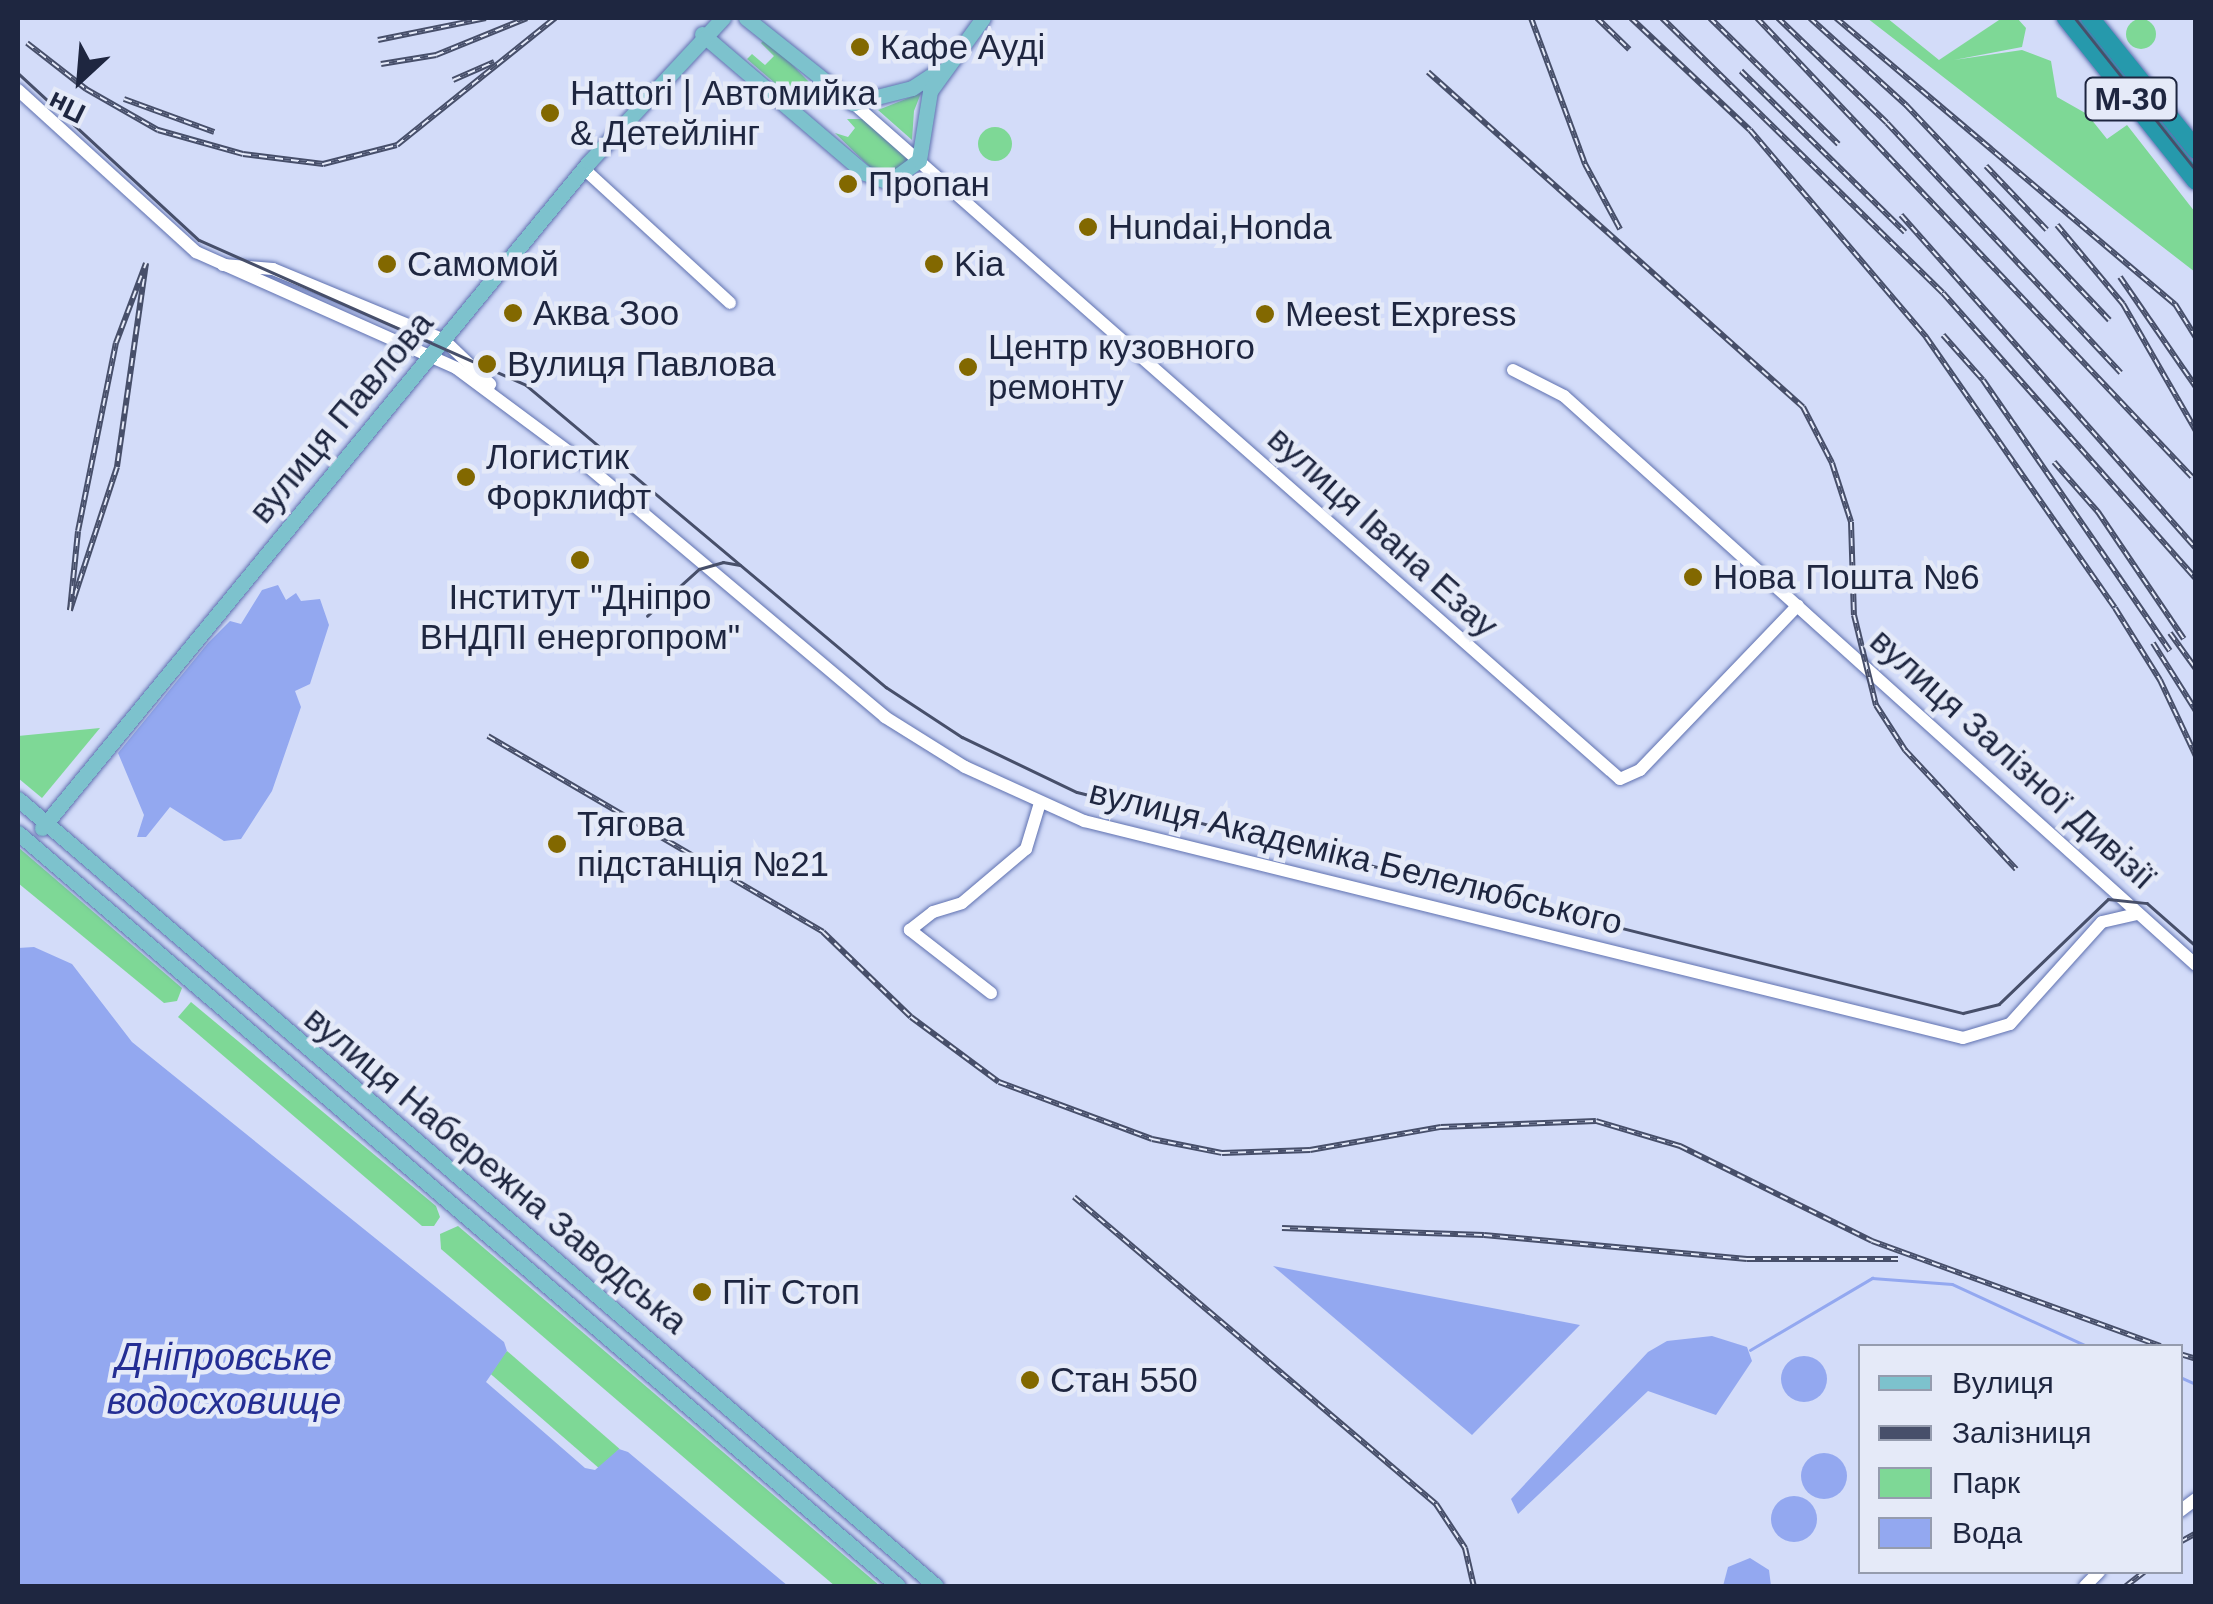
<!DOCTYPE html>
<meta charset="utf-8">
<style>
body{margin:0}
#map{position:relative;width:2213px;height:1604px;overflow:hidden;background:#d3dcf9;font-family:Arial,sans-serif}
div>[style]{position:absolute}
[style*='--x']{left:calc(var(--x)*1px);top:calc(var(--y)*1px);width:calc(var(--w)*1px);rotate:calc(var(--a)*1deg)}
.green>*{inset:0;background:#7ed896;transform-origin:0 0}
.round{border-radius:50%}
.water>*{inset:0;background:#93a8f0}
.stream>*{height:2.5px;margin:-1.25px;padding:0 1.25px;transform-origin:1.25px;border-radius:1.25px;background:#93a8f0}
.roads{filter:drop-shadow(0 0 2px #5f71b0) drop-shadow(0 0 2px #5f71b0)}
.minor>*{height:12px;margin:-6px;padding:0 6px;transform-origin:6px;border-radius:6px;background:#fff}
.major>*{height:15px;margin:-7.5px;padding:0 7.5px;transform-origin:7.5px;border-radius:7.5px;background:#7dc2cd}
.highway>*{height:18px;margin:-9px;padding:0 9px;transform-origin:9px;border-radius:9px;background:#2699ac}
.tram>*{height:2.5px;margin:-1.25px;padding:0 1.25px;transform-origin:1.25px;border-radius:1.25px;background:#474f6a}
.rail>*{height:6px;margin-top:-3px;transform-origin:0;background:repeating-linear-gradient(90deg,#e5eaf8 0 8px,#474f6a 0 16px);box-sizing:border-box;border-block:2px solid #474f6a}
.dots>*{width:28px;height:28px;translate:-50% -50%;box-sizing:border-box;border:5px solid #e5eaf8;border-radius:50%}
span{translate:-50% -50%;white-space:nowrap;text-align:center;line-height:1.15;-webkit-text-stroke:9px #e5eaf8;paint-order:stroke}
.shield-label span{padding:2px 8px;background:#e5eaf8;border:2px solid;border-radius:8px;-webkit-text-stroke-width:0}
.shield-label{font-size:32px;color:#1e2640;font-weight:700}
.poi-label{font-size:35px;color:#1e2640}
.left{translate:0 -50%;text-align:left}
.street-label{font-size:35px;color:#1e2640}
.water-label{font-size:38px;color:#242e94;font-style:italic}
.frame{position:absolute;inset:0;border:20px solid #1e2640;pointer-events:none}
.legend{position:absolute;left:1858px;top:1344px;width:325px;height:230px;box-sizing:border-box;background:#e5eaf8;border:2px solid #959cae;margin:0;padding:12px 18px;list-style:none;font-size:30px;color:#1e2640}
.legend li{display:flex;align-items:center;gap:20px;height:50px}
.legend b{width:50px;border:2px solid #959cae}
.north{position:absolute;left:30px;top:30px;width:100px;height:100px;-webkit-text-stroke:8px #e5eaf8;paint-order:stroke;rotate:206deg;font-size:28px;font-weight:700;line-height:40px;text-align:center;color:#1e2640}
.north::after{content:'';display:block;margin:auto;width:35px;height:45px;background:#1e2640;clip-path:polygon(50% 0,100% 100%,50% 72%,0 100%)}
</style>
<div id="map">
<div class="green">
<i style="clip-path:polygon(1867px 18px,1887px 18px,1939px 60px,2002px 18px,2017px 18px,2026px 28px,2022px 47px,1954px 60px,2022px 50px,2051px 61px,2057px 97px,2087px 114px,2107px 139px,2127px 125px,2195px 212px,2195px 272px)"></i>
<i class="round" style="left:2126px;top:19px;width:30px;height:30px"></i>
<i style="clip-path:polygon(766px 38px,809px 82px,805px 96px,790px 96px,747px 59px,752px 54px,765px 65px,774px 56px,761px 43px)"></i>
<i style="clip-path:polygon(921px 93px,914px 111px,912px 140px,878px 110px)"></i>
<i style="clip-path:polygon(847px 119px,866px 119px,909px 159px,893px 172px,872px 169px,835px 133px,848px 137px,855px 128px)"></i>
<i class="round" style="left:978px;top:127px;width:34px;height:34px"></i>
<i style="clip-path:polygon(100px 728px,42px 798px,18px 778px,18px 736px)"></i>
<i style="clip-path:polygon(18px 847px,182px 988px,177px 1001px,164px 1003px,18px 883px)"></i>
<i style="clip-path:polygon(191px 1002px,436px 1206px,440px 1217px,434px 1226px,422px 1226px,178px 1017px)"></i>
<i style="clip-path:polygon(458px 1226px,757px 1481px,880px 1586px,835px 1586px,738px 1504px,441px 1249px,440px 1234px)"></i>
<i style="left:507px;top:1351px;width:149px;height:28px;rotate:41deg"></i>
</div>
<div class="water">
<i style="clip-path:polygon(278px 585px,286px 600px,296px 593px,301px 601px,320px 599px,329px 625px,310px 684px,295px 691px,301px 707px,272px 791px,241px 839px,224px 841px,170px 807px,146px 837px,137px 837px,144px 815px,118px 753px,208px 643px,230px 621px,241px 624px,262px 590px)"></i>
<i style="clip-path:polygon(34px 947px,72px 964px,132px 1042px,504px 1342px,507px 1351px,486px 1382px,585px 1468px,595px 1470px,619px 1449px,628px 1452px,788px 1586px,18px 1586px,18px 948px)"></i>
<i style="clip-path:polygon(1273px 1266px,1580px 1325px,1472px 1435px)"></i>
<i style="clip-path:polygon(1712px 1336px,1747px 1347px,1752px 1361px,1716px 1415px,1648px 1391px,1518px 1514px,1511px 1499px,1648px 1352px,1667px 1341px)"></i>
<i class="round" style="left:1781px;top:1356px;width:46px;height:46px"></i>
<i class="round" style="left:1801px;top:1453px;width:46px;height:46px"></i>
<i class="round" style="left:1771px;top:1496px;width:46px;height:46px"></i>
<i style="clip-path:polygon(1750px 1558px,1769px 1570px,1771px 1586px,1723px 1586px,1728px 1567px)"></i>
</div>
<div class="stream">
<i style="--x:1750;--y:1350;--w:142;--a:-30.5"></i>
<i style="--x:1872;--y:1278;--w:80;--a:4.3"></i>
<i style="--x:1952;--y:1284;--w:149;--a:24.7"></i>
<i style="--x:2180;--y:1377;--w:17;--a:24"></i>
</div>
<div class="roads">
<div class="minor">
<i style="--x:18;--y:90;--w:241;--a:42.3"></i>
<i style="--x:196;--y:252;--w:285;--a:24"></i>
<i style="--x:456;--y:368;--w:154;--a:36.6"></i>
<i style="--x:580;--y:460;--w:399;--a:40.1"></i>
<i style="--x:885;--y:717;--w:94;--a:32"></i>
<i style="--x:965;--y:767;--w:131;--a:24.4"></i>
<i style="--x:1084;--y:821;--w:905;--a:13.87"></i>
<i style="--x:1963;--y:1038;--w:49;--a:-16.6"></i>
<i style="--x:2010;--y:1024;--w:137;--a:-48"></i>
<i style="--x:2102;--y:922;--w:35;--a:-13"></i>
<i style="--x:853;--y:103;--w:1022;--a:41.39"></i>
<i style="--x:1620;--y:779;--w:22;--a:-24"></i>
<i style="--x:1640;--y:770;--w:228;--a:-46.2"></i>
<i style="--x:584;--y:169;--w:198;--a:42.5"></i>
<i style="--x:223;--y:265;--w:50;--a:4.6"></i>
<i style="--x:273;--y:269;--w:185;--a:22.5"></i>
<i style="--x:444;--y:340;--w:64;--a:43.7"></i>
<i style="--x:1513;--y:370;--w:57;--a:27"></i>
<i style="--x:1564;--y:396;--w:850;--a:42"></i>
<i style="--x:991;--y:993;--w:103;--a:-142.1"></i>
<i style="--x:910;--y:930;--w:29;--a:-38"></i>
<i style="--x:933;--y:912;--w:30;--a:-17"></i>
<i style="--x:962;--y:903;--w:84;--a:-40.2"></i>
<i style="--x:1026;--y:849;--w:48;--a:-73.1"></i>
<i style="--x:2180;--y:1511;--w:20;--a:-37"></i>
<i style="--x:2085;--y:1586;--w:20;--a:-45"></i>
</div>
<div class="major">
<i style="--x:746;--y:18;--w:137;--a:38.5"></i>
<i style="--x:853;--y:103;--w:61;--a:-14.3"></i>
<i style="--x:912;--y:88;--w:31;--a:-33"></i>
<i style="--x:702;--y:34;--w:214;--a:40.5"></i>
<i style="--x:865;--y:173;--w:26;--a:21"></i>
<i style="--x:889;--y:182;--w:37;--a:-36"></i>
<i style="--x:919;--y:160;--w:70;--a:-80.9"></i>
<i style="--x:930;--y:91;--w:90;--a:-54"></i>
<i style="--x:18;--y:799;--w:1209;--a:40.61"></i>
<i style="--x:42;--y:828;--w:862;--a:-50.6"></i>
<i style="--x:589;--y:162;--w:197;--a:-47.1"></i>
<i style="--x:18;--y:833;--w:1158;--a:40.55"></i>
</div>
<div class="highway">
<i style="--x:2066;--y:18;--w:208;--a:51.4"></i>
<i style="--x:2090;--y:18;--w:169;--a:51.2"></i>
</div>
</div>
<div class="tram">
<i style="--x:2075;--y:18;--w:194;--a:51.5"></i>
<i style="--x:18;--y:73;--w:246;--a:42.7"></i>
<i style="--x:199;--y:240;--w:358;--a:23.9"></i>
<i style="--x:526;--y:385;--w:470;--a:40"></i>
<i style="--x:886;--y:687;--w:91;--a:33.3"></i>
<i style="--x:962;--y:737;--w:127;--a:25.6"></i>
<i style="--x:1077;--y:792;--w:913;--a:14.01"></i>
<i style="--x:1963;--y:1013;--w:37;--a:-14"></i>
<i style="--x:1999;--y:1004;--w:151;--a:-43.9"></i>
<i style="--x:2108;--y:899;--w:39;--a:6"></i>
<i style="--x:2147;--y:903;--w:65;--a:41.3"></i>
<i style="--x:647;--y:616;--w:70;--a:-42.1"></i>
<i style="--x:699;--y:569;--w:25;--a:-16"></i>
<i style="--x:723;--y:562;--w:17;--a:10"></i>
</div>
<div class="rail">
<i style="--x:1531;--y:18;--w:156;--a:69.7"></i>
<i style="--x:1585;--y:164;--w:74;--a:61.7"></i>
<i style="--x:1597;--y:18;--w:45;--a:44.1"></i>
<i style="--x:1631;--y:18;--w:163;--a:43.3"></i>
<i style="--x:1750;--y:130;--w:272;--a:49.6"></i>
<i style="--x:1926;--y:337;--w:330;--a:55.1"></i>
<i style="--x:2115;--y:608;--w:85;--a:58"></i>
<i style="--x:2160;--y:680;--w:84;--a:64.7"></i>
<i style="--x:1662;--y:18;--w:393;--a:44.4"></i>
<i style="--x:1943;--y:293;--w:382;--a:48.5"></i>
<i style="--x:1710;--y:18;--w:180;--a:44.5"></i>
<i style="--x:1757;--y:18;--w:632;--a:46.54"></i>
<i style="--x:1778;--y:18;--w:151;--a:43.9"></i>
<i style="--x:1887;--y:123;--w:342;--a:46.9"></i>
<i style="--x:1810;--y:18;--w:130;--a:42.2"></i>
<i style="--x:1906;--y:105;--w:296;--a:46.6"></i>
<i style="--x:1836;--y:18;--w:444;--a:40.2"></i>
<i style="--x:2175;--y:304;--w:40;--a:58"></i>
<i style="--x:378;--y:40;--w:110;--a:-11.5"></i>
<i style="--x:27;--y:43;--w:75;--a:37.9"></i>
<i style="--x:86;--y:89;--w:83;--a:29.7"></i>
<i style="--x:158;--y:130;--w:88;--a:15.8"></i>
<i style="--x:243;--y:154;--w:81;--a:7.1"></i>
<i style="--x:323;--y:164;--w:76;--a:-14.4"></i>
<i style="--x:397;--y:145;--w:203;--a:-38.8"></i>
<i style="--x:381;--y:64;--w:56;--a:-9.3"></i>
<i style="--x:436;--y:55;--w:98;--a:-22.1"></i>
<i style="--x:1741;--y:71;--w:230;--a:44.5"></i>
<i style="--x:1428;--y:72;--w:503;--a:41.78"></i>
<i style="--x:1803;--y:407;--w:63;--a:62.6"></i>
<i style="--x:1832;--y:463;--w:62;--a:72.1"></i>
<i style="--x:1851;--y:522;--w:93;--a:88.2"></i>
<i style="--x:1854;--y:615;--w:93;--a:76.3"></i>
<i style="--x:1876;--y:705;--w:54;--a:57.2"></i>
<i style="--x:1905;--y:750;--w:163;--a:47"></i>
<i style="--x:453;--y:80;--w:45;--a:-23.7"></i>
<i style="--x:124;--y:99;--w:96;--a:20.1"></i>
<i style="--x:1986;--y:166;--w:88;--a:46.4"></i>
<i style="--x:1901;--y:215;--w:446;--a:48.5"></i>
<i style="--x:2057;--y:225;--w:103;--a:50.1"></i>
<i style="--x:2123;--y:304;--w:146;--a:60.1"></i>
<i style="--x:146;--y:263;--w:206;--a:98.1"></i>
<i style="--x:117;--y:467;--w:151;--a:108.2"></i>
<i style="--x:70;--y:610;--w:79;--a:-84.2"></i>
<i style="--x:78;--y:531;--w:192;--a:-78.6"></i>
<i style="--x:116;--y:343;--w:85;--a:-69.4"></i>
<i style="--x:2120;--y:277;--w:134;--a:55.4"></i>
<i style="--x:1943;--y:335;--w:60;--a:48.4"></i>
<i style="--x:1983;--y:380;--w:329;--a:55.4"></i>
<i style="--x:2054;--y:462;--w:67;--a:48.7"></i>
<i style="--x:2098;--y:512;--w:153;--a:55.9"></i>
<i style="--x:2170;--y:633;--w:44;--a:54.2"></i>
<i style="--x:2153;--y:643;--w:80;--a:57.7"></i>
<i style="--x:488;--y:736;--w:388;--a:30.3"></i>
<i style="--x:823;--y:932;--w:122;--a:44"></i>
<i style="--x:911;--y:1017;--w:109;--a:36.5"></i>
<i style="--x:999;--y:1082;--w:163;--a:20.4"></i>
<i style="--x:1152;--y:1139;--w:71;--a:11.3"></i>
<i style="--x:1222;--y:1153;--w:88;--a:-2"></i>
<i style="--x:1310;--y:1150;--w:133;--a:-10"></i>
<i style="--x:1441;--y:1127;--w:155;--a:-2.2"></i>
<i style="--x:1596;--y:1121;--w:88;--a:16.6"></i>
<i style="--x:1680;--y:1146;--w:214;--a:26.3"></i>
<i style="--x:1872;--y:1241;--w:307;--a:20"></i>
<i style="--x:1074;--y:1197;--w:475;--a:40.3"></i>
<i style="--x:1436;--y:1504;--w:53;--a:56.6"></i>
<i style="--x:1465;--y:1548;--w:39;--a:77"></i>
<i style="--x:1282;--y:1228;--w:202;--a:2"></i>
<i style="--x:1484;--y:1235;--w:264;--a:5.2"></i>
<i style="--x:1747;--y:1259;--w:151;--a:0"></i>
<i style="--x:2180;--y:1354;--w:17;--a:17"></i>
<i style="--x:2180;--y:1542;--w:18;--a:-29"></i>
<i style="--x:2126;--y:1586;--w:23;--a:-38"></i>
</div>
<div class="dots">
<i style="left:860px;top:47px;background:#826800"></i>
<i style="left:550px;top:113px;background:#826800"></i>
<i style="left:848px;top:184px;background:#826800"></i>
<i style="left:1088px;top:227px;background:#826800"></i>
<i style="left:387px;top:264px;background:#826800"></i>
<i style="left:934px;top:264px;background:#826800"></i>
<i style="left:513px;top:313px;background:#826800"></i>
<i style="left:1265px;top:314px;background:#826800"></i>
<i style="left:487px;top:364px;background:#826800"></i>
<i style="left:968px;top:367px;background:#826800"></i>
<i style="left:466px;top:477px;background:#826800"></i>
<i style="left:580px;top:560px;background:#826800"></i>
<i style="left:1693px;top:577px;background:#826800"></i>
<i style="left:557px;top:844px;background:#826800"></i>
<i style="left:702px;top:1292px;background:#826800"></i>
<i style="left:1030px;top:1380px;background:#826800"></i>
</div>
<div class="shield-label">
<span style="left:2131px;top:99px">М-30</span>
</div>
<div class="poi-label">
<span class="left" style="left:880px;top:47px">Кафе Ауді</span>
<span class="left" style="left:570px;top:113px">Hattori | Автомийка<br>&amp; Детейлінг</span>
<span class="left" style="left:868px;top:184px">Пропан</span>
<span class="left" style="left:1108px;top:227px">Hundai,Honda</span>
<span class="left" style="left:407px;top:264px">Самомой</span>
<span class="left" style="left:954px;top:264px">Kia</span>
<span class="left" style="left:533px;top:313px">Аква Зоо</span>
<span class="left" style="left:1285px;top:314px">Meest Express</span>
<span class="left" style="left:988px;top:367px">Центр кузовного<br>ремонту</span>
<span class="left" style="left:507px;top:364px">Вулиця Павлова</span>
<span class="left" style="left:486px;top:477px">Логистик<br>Форклифт</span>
<span class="left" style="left:1713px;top:577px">Нова Пошта №6</span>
<span style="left:580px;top:617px">Інститут "Дніпро<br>ВНДПІ енергопром"</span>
<span class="left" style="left:577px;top:844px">Тягова<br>пiдстанцiя №21</span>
<span class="left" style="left:722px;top:1292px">Піт Стоп</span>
<span class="left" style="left:1050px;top:1380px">Стан 550</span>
</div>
<div class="street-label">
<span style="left:341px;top:417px;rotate:-50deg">вулиця Павлова</span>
<span style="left:1383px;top:532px;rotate:42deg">вулиця Івана Езау</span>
<span style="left:2013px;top:759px;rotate:42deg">вулиця Залізної Дивізії</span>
<span style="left:1356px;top:857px;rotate:14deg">вулиця Академіка Белелюбського</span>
<span style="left:496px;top:1170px;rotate:40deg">вулиця Набережна Заводська</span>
</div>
<div class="water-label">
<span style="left:224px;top:1380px">Дніпровське<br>водосховище</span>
</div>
<div class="frame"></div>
<ul class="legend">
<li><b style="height:12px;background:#7dc2cd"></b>Вулиця</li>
<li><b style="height:12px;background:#474f6a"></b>Залізниця</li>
<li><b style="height:28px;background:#7ed896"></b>Парк</li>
<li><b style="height:28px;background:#93a8f0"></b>Вода</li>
</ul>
<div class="north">Пн</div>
</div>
